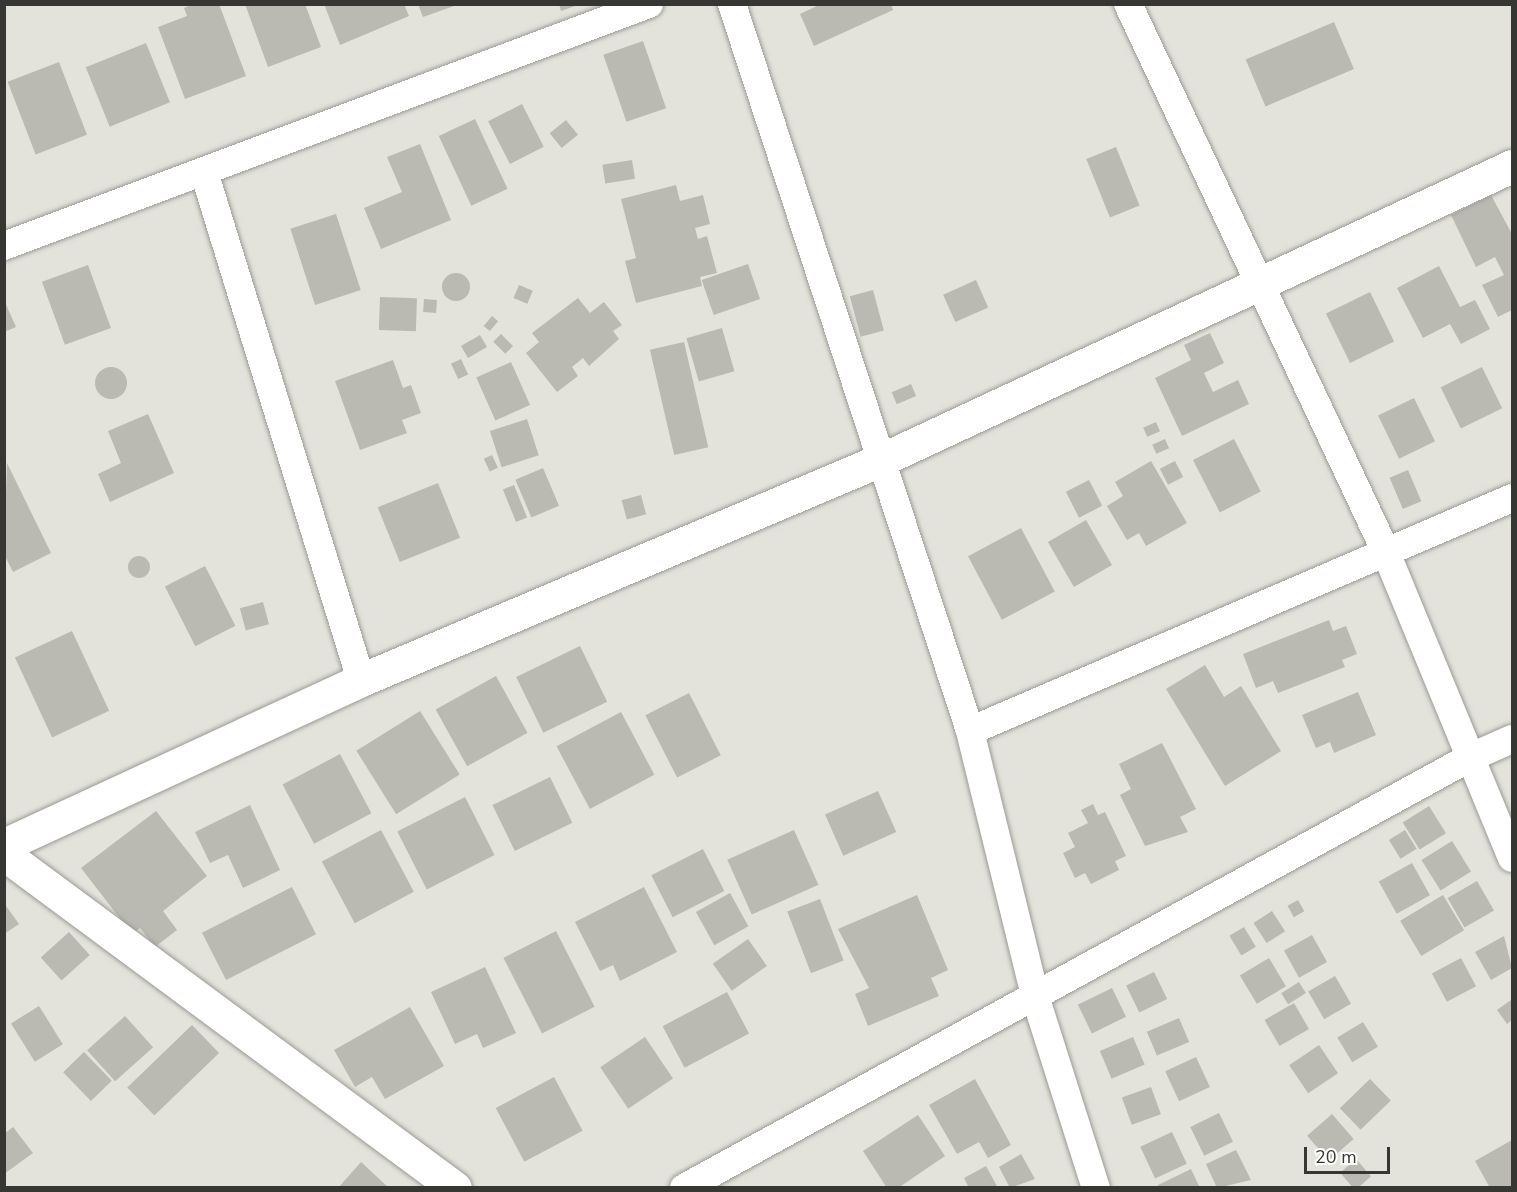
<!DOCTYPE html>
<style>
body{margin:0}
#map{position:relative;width:1517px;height:1192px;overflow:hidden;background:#e3e3dc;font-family:"Nunito Sans",sans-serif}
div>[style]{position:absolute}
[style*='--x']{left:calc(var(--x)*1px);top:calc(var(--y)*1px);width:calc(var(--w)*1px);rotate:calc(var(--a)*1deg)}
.building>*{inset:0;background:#babab3;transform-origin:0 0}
.round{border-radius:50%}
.roads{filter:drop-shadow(0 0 2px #9b9a94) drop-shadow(0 0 2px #9b9a94)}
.minor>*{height:28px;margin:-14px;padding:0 14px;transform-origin:14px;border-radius:14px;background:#fff}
.tertiary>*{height:33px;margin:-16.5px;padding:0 16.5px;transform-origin:16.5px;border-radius:16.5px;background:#fff}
span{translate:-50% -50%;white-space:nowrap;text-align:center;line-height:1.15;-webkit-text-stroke:4.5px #fffffe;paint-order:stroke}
.frame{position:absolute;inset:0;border:6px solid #363633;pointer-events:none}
.scale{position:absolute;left:1304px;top:1147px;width:86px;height:27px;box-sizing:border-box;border:3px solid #363633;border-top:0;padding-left:8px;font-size:18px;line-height:21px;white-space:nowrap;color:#363633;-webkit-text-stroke:4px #fffffe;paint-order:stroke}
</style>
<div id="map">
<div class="building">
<i style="clip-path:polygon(193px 4px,219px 4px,246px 76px,185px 99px,158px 27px,187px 16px,184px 8px)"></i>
<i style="clip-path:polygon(245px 4px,305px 4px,321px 47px,268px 67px)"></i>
<i style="clip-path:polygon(324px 4px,404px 4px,409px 16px,340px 45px)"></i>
<i style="clip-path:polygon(418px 4px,457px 4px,457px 5px,423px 17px)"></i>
<i style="clip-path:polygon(559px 4px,578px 4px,578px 5px,561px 11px)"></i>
<i style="clip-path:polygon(821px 4px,891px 4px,893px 10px,814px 46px,800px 14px)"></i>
<i style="left:1334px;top:22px;width:51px;height:96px;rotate:67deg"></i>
<i style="left:643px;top:41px;width:71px;height:42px;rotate:71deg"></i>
<i style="left:146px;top:43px;width:64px;height:65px;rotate:68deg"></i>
<i style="left:59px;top:62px;width:78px;height:55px;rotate:69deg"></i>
<i style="left:522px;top:104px;width:48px;height:38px;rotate:63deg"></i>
<i style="left:475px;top:119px;width:77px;height:40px;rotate:65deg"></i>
<i style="left:566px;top:120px;width:19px;height:21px;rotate:51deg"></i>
<i style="clip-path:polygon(420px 144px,451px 220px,381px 249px,364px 208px,402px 192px,387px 157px)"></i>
<i style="left:1116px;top:147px;width:63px;height:32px;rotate:68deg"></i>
<i style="left:632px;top:160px;width:19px;height:30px;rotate:81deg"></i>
<i style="clip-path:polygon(676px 185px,680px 201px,703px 195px,710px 224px,695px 228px,698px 239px,707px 236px,717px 273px,700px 277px,702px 286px,636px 303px,625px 261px,636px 258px,621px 199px)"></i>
<i style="clip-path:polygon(1491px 195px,1512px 234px,1512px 310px,1498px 317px,1482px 285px,1504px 275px,1495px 257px,1476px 267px,1451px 215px)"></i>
<i style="left:336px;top:214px;width:80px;height:48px;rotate:72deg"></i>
<i style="left:748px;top:264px;width:37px;height:49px;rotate:71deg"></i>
<i style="left:88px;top:265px;width:67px;height:49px;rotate:70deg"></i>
<i style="clip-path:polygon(1439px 266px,1460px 307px,1475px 300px,1490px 329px,1461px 344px,1450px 324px,1423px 338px,1397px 288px)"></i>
<i class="round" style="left:442px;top:273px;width:28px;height:28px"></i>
<i style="left:976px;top:280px;width:30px;height:36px;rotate:66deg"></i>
<i style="left:519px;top:285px;width:15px;height:14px;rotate:23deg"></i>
<i style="left:873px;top:290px;width:42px;height:24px;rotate:75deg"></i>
<i style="left:1370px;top:292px;width:55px;height:49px;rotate:64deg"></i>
<i style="left:380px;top:297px;width:37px;height:33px;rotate:2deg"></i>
<i style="clip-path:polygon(578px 298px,590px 313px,604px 302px,622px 325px,613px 331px,619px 339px,589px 366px,583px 358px,572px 367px,578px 376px,557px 392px,526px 353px,539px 342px,532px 333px)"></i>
<i style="left:424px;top:299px;width:13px;height:13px;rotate:4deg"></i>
<i style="clip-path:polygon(4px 300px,16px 327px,4px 332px)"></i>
<i style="left:492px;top:316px;width:8px;height:13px;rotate:40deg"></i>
<i style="left:722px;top:328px;width:45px;height:37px;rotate:74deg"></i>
<i style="clip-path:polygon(1210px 333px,1224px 363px,1204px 373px,1213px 392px,1238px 380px,1249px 404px,1182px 436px,1155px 378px,1191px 360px,1184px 345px)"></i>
<i style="left:501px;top:334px;width:17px;height:11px;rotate:45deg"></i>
<i style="left:480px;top:335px;width:14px;height:22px;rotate:60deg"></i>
<i style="left:684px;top:342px;width:108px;height:35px;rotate:77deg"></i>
<i style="left:461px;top:359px;width:17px;height:11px;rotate:65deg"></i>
<i style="clip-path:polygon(393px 360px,403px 388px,411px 385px,421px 413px,402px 420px,407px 433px,360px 450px,335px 381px)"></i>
<i style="left:511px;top:362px;width:47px;height:38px;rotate:66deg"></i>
<i style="left:1482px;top:367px;width:46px;height:46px;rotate:64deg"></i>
<i class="round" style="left:95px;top:367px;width:32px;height:32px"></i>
<i style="left:911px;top:384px;width:13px;height:21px;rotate:67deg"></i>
<i style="left:1414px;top:398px;width:48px;height:40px;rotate:64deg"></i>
<i style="clip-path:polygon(148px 414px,174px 473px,110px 502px,98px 474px,121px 463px,108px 431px)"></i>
<i style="left:527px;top:419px;width:38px;height:39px;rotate:72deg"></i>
<i style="left:1156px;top:422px;width:10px;height:14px;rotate:66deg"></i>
<i style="left:1165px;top:439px;width:10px;height:14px;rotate:66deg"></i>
<i style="left:1234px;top:439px;width:59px;height:46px;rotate:63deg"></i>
<i style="left:492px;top:455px;width:14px;height:9px;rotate:65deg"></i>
<i style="clip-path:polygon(1151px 461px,1187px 523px,1146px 546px,1139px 533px,1127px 540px,1107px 506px,1123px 496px,1115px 482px)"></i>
<i style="left:1175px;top:461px;width:18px;height:17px;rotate:63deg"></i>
<i style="clip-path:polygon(7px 463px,51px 553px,13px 572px,4px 554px)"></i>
<i style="left:543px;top:468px;width:41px;height:30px;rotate:67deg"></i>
<i style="left:1408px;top:470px;width:34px;height:20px;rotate:67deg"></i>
<i style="left:1089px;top:480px;width:29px;height:26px;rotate:63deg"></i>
<i style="left:438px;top:483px;width:59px;height:65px;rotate:68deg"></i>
<i style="left:514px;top:485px;width:35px;height:12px;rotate:68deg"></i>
<i style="left:641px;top:495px;width:20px;height:20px;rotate:75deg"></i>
<i style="left:1086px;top:520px;width:52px;height:44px;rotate:60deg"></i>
<i style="left:1021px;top:528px;width:72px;height:60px;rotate:62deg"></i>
<i class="round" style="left:128px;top:556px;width:22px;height:22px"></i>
<i style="left:205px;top:566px;width:67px;height:45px;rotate:63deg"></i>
<i style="left:263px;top:602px;width:23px;height:24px;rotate:75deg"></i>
<i style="clip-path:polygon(1329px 620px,1333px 631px,1346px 626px,1357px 654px,1342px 660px,1345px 667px,1278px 693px,1273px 681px,1256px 688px,1243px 654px)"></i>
<i style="left:72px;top:631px;width:88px;height:63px;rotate:65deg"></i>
<i style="left:580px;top:646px;width:62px;height:71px;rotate:64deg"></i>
<i style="clip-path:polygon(1205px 665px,1224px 697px,1241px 686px,1281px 751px,1225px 786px,1166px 689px)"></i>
<i style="left:496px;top:676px;width:65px;height:69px;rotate:61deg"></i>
<i style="clip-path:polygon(1358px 692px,1376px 735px,1334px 753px,1330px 742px,1316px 748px,1302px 715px)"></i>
<i style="left:689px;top:693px;width:70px;height:49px;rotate:63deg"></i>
<i style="left:420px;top:711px;width:75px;height:75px;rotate:58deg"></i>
<i style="left:621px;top:712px;width:71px;height:73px;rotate:62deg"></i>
<i style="clip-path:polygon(1162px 743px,1196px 809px,1180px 817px,1188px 832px,1145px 846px,1120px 795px,1131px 789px,1119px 764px)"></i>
<i style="left:340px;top:754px;width:67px;height:65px;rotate:62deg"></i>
<i style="left:550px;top:777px;width:51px;height:64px;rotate:64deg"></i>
<i style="left:878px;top:791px;width:45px;height:58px;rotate:66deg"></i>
<i style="left:465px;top:797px;width:65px;height:76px;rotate:63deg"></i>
<i style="clip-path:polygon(1093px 804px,1098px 815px,1105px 812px,1126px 856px,1115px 861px,1119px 870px,1091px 884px,1085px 873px,1075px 878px,1063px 853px,1075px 847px,1068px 833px,1088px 823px,1081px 810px)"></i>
<i style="clip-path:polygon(250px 805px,280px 870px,243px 888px,228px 855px,210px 863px,195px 832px)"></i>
<i style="left:1429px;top:806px;width:32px;height:31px;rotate:58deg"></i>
<i style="clip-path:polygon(156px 811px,207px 876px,163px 911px,177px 930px,155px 947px,140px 928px,132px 934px,81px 868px)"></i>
<i style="left:381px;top:830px;width:70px;height:67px;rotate:62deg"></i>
<i style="left:794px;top:830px;width:60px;height:73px;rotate:66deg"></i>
<i style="left:1405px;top:830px;width:22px;height:19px;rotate:58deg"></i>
<i style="left:1452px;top:841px;width:36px;height:36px;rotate:58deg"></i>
<i style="left:703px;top:849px;width:47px;height:58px;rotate:63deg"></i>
<i style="left:1412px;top:863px;width:37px;height:38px;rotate:61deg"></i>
<i style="left:1477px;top:881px;width:34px;height:34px;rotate:60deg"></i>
<i style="left:292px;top:887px;width:53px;height:101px;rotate:63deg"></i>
<i style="clip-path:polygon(644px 887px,677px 952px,620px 981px,613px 965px,600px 971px,575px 922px)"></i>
<i style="left:730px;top:893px;width:38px;height:39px;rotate:61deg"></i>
<i style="clip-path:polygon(917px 895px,948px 970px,931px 978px,939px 996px,868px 1026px,855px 994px,869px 988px,838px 929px)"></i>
<i style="left:1443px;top:895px;width:41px;height:50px;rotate:59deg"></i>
<i style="left:820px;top:899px;width:66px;height:35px;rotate:69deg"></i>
<i style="left:1298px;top:900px;width:13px;height:12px;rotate:61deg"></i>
<i style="clip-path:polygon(4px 903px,19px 924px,4px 934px)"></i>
<i style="left:1272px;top:911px;width:24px;height:22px;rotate:57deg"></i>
<i style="left:1244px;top:927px;width:23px;height:17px;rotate:59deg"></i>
<i style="left:556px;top:931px;width:85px;height:59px;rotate:63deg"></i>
<i style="left:69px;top:932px;width:31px;height:38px;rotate:48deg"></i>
<i style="left:1312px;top:935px;width:31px;height:32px;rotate:61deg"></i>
<i style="clip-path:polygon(1504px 936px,1512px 968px,1491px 980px,1475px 952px)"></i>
<i style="left:748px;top:939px;width:33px;height:43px;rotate:55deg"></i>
<i style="left:1269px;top:958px;width:33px;height:34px;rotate:59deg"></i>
<i style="left:1461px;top:958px;width:32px;height:33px;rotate:62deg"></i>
<i style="clip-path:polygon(485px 967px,516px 1033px,483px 1048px,477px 1034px,455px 1044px,431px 992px)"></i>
<i style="left:1154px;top:972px;width:30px;height:31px;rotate:64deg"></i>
<i style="left:1335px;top:976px;width:32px;height:31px;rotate:60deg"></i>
<i style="left:1299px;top:982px;width:13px;height:21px;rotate:58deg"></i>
<i style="left:1112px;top:988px;width:32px;height:38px;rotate:64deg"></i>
<i style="left:727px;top:992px;width:47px;height:73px;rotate:62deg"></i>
<i style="clip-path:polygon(1511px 1000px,1512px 1020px,1507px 1024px,1497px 1010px)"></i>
<i style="left:1294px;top:1003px;width:30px;height:34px;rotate:60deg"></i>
<i style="left:39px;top:1006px;width:45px;height:33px;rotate:58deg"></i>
<i style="clip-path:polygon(410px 1007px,444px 1066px,385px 1099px,372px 1077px,355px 1087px,334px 1050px)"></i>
<i style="left:125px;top:1016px;width:42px;height:51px;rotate:48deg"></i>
<i style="left:1179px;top:1018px;width:26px;height:35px;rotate:67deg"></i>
<i style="left:1363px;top:1022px;width:29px;height:30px;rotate:59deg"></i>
<i style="left:192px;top:1025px;width:39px;height:90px;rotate:46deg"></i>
<i style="left:645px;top:1037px;width:50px;height:54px;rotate:56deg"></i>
<i style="left:1133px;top:1037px;width:30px;height:36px;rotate:67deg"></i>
<i style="left:1319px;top:1045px;width:34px;height:36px;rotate:56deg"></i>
<i style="left:84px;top:1052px;width:40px;height:29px;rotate:46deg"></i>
<i style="left:1196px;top:1057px;width:33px;height:34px;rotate:65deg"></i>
<i style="left:554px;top:1077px;width:61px;height:66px;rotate:62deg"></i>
<i style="clip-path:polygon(975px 1079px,1011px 1145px,988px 1158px,979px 1142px,957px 1154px,929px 1105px)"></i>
<i style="left:1370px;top:1079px;width:30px;height:42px;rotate:46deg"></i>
<i style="left:1151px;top:1087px;width:29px;height:31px;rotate:70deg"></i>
<i style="left:1219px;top:1113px;width:32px;height:32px;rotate:64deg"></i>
<i style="left:1332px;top:1114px;width:33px;height:33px;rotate:49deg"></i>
<i style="clip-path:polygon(918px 1115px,945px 1156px,898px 1188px,887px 1188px,863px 1151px)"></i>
<i style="clip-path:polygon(13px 1127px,33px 1153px,4px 1174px,4px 1134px)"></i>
<i style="left:1172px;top:1132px;width:35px;height:35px;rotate:65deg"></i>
<i style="clip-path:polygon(1512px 1140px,1512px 1188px,1490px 1188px,1475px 1161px)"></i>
<i style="clip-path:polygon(1236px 1150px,1251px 1180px,1217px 1188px,1206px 1164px)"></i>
<i style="clip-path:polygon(1021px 1154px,1035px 1179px,1010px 1188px,999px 1167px)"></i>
<i style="left:1356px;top:1159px;width:23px;height:21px;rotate:49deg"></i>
<i style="clip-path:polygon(361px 1162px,389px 1188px,338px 1188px)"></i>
<i style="clip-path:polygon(986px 1166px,998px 1188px,969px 1188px,964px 1178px)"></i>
<i style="clip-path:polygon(1191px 1169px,1200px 1188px,1159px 1188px,1158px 1185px)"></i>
</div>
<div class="roads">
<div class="minor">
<i style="--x:732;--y:4;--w:765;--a:71.87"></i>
<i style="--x:970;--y:731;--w:273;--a:76.2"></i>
<i style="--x:1035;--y:996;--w:201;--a:72.4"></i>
<i style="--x:1128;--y:4;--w:603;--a:64.79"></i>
<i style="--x:1385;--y:550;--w:333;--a:67.6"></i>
<i style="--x:204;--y:172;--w:532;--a:72.83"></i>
<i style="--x:4;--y:246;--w:689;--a:-20.57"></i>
<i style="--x:970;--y:731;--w:590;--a:-23.26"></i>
<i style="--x:684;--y:1188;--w:895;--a:-28.71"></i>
<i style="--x:1469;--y:758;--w:47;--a:-23.8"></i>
</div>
<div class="tertiary">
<i style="--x:4;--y:845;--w:393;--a:-24.8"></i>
<i style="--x:361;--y:680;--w:567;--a:-22.95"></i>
<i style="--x:883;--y:459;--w:694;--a:-24.98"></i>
<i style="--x:4;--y:854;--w:561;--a:36.52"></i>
</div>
</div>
<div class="frame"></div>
<div class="scale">20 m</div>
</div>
